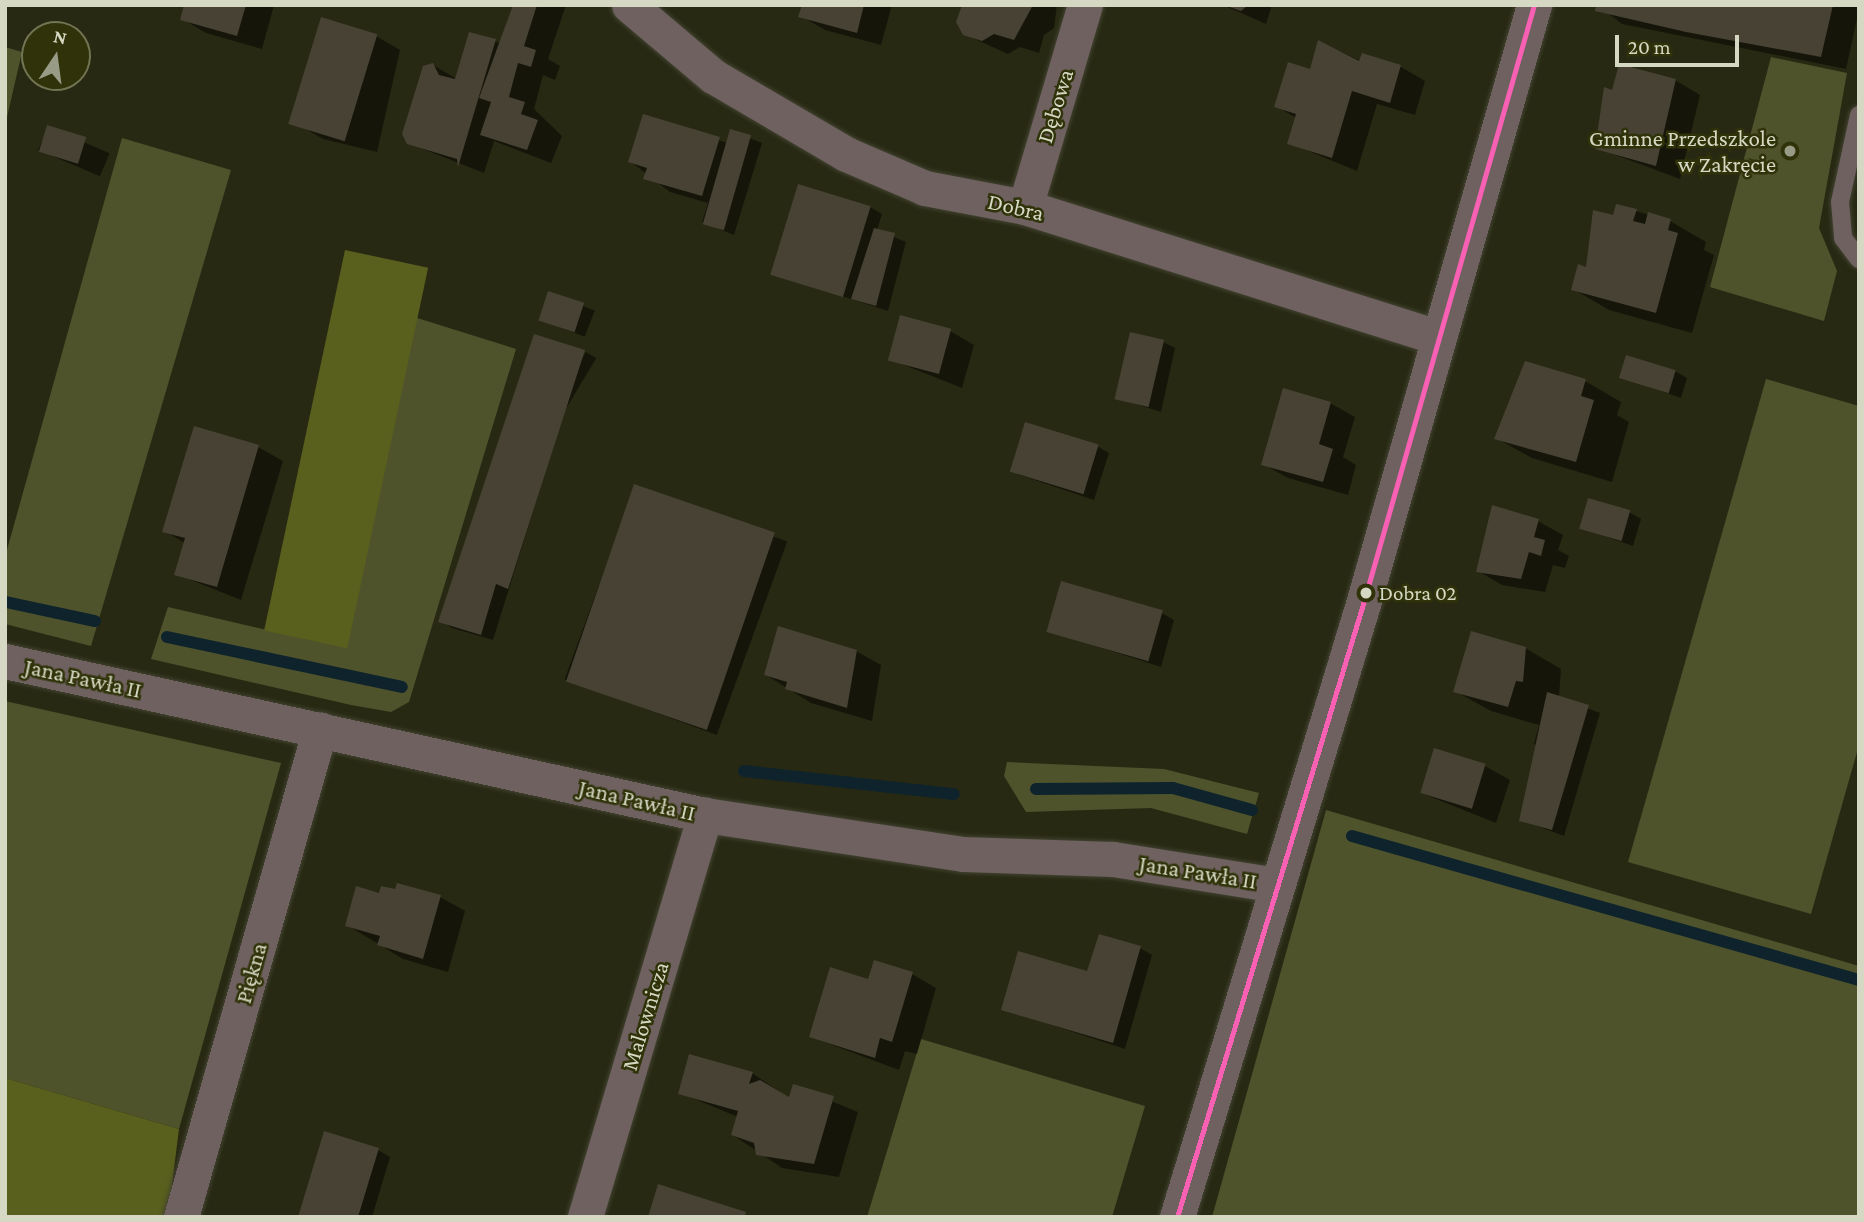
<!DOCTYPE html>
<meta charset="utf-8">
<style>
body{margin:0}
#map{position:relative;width:1864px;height:1222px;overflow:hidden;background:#282913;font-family:"Crimson Pro",serif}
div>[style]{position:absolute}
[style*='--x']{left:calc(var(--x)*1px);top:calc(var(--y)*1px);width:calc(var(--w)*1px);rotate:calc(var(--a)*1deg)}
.green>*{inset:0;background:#4f532c}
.forest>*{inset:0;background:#595f1d;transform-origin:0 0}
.shadow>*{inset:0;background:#0007;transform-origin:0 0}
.stream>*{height:12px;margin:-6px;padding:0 6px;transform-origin:6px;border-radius:6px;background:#0e232c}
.building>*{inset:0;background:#474233;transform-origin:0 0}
.roads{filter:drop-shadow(0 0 2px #424331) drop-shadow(0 0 2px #424331)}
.lane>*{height:18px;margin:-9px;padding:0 9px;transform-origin:9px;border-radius:9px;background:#6e6160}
.street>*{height:35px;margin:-17.5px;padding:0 17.5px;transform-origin:17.5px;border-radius:17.5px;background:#6e6160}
.bus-1>*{height:5px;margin:-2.5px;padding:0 2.5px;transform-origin:2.5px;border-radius:2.5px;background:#f860b3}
.dots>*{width:19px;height:19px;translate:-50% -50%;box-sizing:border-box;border:4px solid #303309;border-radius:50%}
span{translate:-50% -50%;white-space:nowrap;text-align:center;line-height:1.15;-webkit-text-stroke:5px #303309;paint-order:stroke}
.bus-label{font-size:21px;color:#d5d8c2}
.left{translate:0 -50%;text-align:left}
.street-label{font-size:23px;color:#d5d8c2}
.poi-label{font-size:23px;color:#d5d8c2}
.right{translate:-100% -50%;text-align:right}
.frame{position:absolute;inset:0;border:7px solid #d5d8c2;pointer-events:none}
.north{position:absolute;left:21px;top:21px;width:70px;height:70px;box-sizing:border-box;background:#303309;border:2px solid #727553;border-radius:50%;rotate:13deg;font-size:19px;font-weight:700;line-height:28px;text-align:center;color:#d5d8c2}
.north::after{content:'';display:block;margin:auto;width:24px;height:32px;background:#989b85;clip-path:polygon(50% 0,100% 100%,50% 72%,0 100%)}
.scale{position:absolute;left:1615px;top:35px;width:124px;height:32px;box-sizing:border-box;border:4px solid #d5d8c2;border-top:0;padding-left:9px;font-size:21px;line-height:24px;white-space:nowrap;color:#d5d8c2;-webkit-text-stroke:5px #303309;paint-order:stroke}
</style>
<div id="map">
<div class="green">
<i style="clip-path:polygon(5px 47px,22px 52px,5px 126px)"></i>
<i style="clip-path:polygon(1771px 57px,1847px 73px,1819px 228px,1837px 271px,1824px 321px,1710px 287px)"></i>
<i style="clip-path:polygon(122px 138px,231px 170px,91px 646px,5px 624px,5px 557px)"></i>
<i style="clip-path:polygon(414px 317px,516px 349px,409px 702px,391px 712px,351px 705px,151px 659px,168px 607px,319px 642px)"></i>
<i style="clip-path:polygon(1766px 379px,1859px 406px,1859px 745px,1811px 914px,1628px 862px)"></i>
<i style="clip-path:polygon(5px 701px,281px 763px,179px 1129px,5px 1078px)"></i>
<i style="clip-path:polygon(1007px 762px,1164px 769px,1259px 793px,1247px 834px,1151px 808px,1026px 812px,1004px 776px)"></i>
<i style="clip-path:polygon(1326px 810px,1859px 966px,1859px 1217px,1212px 1217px)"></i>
<i style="clip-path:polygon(921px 1039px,1145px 1106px,1112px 1217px,867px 1217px)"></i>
</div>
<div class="forest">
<i style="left:345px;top:250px;width:85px;height:389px;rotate:12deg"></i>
<i style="clip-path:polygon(5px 1078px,179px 1129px,168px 1217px,5px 1217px)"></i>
</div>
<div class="shadow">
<i style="clip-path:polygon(186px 5px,274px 5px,262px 49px,206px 33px,182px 19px)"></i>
<i style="clip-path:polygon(513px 5px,566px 5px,548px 59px,560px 66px,555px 80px,543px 75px,534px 109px,562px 136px,551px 163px,494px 141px,484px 173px,408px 143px,433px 65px,457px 79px,470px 34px,500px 43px)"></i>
<i style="clip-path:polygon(804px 5px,892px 5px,881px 45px,825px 30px,801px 16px)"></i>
<i style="clip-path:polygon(961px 5px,1057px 5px,1054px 28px,1044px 35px,1039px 53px,1020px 47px,1008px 54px,964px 34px)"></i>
<i style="clip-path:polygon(1223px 5px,1272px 5px,1266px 24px)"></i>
<i style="clip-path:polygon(1598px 5px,1859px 5px,1859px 10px,1846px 69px,1622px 24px)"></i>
<i style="clip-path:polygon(376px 36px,400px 50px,377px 152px,323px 139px,299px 125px)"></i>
<i style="clip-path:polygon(1320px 42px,1361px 61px,1363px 55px,1401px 67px,1425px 81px,1415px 115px,1377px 104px,1357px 171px,1289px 143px,1296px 118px,1276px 106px,1311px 71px)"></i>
<i style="clip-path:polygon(1675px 80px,1700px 95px,1680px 179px,1597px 148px,1613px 92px)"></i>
<i style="clip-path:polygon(644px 116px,727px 143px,731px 131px,762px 143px,734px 235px,702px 222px,708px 203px,670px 192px,631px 162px)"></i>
<i style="left:48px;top:127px;width:67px;height:25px;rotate:23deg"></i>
<i style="clip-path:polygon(870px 207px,882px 214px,877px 230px,906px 242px,888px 311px,774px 274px)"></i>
<i style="clip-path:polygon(1636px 211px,1670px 221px,1706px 242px,1704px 250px,1714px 255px,1692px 333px,1609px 310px,1573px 289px,1615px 217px)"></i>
<i style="left:549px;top:293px;width:49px;height:28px;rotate:21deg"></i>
<i style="clip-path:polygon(950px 331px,974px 345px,962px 388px,889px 359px)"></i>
<i style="clip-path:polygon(1163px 342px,1175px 348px,1161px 412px,1117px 398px)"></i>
<i style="clip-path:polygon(583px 351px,493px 640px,452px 628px,441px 621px)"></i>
<i style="left:586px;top:352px;width:12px;height:250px;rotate:31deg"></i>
<i style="clip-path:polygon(1675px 371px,1687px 378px,1681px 398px,1622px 377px)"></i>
<i style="clip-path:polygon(1585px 381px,1621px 402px,1617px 415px,1629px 422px,1612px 482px,1532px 458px,1496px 438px)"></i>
<i style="clip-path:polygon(1330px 403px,1355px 417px,1343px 457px,1356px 465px,1348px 495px,1288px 478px,1263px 464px)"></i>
<i style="clip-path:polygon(1097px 446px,1109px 453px,1094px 500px,1011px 472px)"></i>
<i style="clip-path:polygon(258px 447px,283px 461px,241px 600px,176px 574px,185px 543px,164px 531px)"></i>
<i style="left:635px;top:486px;width:162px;height:206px;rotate:20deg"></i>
<i style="clip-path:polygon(1629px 512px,1641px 519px,1633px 546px,1581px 528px)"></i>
<i style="clip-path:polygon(1538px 521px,1563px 535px,1558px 550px,1569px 556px,1565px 568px,1553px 565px,1545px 592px,1502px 585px,1478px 571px)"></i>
<i style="clip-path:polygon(1162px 613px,1174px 620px,1161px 667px,1049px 631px)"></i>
<i style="clip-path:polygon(1525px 648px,1561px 669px,1559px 697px,1600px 713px,1564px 836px,1521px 820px,1542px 748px,1534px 744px,1539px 725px,1491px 711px,1455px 691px)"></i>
<i style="clip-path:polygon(856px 651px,881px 665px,872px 721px,811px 703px,766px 675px)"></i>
<i style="clip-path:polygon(1485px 766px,1510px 780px,1496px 823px,1421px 793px)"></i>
<i style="clip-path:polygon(440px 897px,465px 911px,448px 972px,403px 959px,347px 925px)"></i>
<i style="clip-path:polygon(1140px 948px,1152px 955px,1125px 1049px,1003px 1009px)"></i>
<i style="clip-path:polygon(912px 974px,936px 988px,917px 1054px,905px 1051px,899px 1070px,811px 1037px,869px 981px)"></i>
<i style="clip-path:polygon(752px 1073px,790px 1099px,794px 1086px,858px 1112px,839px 1177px,782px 1168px,733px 1135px,738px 1117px,680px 1093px)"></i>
<i style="clip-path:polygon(378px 1150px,390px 1157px,372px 1217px,300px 1217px)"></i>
</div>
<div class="stream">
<i style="--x:6;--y:602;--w:91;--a:12.1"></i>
<i style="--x:167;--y:637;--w:240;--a:12"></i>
<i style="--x:744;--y:771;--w:211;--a:6.3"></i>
<i style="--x:1036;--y:789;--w:137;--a:-0.4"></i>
<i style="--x:1173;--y:788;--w:82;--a:15.6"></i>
<i style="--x:1352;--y:836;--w:527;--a:15.86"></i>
</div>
<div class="building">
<i style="clip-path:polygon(184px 5px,246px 5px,237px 36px,180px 20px)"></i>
<i style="clip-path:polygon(513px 5px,537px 5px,524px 46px,536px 50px,531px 67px,518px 63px,509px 97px,525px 102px,521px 114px,538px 120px,527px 150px,480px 135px,491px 102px,479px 98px)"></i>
<i style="clip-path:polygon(802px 5px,864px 5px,857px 33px,798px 17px)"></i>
<i style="clip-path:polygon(962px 5px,1033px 5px,1014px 40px,994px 34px,982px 41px,963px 35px,956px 22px)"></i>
<i style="clip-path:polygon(1224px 5px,1248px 5px,1241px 11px)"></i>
<i style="clip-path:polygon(1596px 5px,1833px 5px,1821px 57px,1686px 32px,1595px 11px)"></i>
<i style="left:321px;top:17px;width:59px;height:112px;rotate:17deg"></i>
<i style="clip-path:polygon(469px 32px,496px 39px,458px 167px,457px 159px,407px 144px,402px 134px,423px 66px,433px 63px,439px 75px,455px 79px)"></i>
<i style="clip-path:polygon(1318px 40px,1359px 61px,1362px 53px,1401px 65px,1390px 103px,1352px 91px,1332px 158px,1287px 144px,1296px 114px,1274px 107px,1288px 62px,1310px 69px)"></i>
<i style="clip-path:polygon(1619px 64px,1676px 79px,1656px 166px,1595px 149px,1604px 87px,1612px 90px)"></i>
<i style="clip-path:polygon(643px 114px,720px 137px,702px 196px,643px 179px,647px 168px,628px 162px)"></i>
<i style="left:47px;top:125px;width:41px;height:28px;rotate:17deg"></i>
<i style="left:730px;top:129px;width:22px;height:99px;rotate:16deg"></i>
<i style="left:798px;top:184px;width:76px;height:95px;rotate:17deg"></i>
<i style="clip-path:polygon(1616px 204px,1637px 209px,1633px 221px,1645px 224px,1648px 212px,1671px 219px,1668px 230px,1678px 233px,1656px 313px,1571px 290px,1578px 264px,1586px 267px,1593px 210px,1613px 215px)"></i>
<i style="clip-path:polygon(874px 228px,895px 233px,876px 306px,851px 299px)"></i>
<i style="left:548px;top:291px;width:38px;height:31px;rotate:18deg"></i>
<i style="left:900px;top:315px;width:53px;height:47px;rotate:15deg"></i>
<i style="left:1130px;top:332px;width:35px;height:69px;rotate:13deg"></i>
<i style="clip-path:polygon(534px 334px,585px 350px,508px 589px,496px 584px,481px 635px,438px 622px)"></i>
<i style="left:1626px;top:355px;width:52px;height:24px;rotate:17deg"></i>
<i style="clip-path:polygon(1525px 361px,1586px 379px,1581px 396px,1594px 400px,1576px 462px,1494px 439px)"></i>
<i style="clip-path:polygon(1283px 388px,1331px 402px,1319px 444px,1333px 449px,1323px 482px,1261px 465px)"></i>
<i style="left:1025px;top:422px;width:77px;height:52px;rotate:17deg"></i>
<i style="clip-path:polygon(194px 426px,259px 445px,217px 587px,174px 575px,185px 538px,162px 532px)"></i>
<i style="left:634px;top:484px;width:149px;height:209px;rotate:19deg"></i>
<i style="left:1588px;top:498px;width:44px;height:32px;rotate:16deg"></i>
<i style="clip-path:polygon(1492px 505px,1539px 519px,1534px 537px,1545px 540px,1541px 556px,1529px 552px,1521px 579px,1476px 572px)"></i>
<i style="left:1061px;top:581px;width:106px;height:53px;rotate:16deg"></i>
<i style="clip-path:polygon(778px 626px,857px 650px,847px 708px,785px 689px,787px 682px,764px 675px)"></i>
<i style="clip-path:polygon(1471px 631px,1526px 647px,1523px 682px,1516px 681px,1508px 707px,1453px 692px)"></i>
<i style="clip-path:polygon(1547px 692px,1589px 705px,1552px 830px,1519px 821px)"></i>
<i style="left:1434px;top:748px;width:54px;height:47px;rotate:17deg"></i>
<i style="clip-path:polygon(397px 883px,441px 895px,423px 959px,377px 945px,380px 936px,345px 926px,356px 886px,379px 893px,381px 886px,395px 889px)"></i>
<i style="clip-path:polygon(1099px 934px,1141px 946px,1113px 1043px,1001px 1010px,1018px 951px,1087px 971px)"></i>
<i style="clip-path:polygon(874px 960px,913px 972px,892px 1042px,880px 1038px,875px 1058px,809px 1037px,830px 967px,868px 979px)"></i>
<i style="clip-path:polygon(689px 1054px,753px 1072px,749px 1084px,760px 1080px,789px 1097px,793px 1084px,834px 1096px,814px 1164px,756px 1155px,754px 1143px,731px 1135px,738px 1111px,678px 1094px)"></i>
<i style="clip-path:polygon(324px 1131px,379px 1148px,358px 1217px,298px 1217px)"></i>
<i style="clip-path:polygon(658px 1184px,746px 1212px,745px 1217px,648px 1217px)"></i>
</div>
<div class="roads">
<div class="lane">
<i style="--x:1859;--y:115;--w:89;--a:102.3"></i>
<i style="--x:1840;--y:202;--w:36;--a:85"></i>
<i style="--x:1843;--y:238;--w:26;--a:53"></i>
</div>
<div class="street">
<i style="--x:629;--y:5;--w:110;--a:40.2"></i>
<i style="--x:713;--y:76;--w:154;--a:30.4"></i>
<i style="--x:846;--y:154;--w:86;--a:23.3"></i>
<i style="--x:925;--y:188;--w:102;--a:10.8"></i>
<i style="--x:1025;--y:207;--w:433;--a:17.5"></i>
<i style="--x:1025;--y:207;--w:211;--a:-73.5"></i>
<i style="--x:5;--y:661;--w:717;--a:12.41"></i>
<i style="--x:705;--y:815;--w:261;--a:8.6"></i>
<i style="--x:963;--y:854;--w:150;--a:1.9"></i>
<i style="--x:1113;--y:859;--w:166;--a:9"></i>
<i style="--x:181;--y:1217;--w:507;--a:-74.1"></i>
<i style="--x:585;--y:1217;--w:420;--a:-73.4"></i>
<i style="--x:1177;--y:1217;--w:641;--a:-73.12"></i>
<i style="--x:1363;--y:604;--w:623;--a:-74.07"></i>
</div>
</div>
<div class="bus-1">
<i style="--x:1177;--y:1217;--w:641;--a:-73.12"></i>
<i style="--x:1363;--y:604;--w:623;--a:-74.07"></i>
</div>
<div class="dots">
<i style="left:1790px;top:151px;background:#989b85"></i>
<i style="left:1366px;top:593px;background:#d5d8c2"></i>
</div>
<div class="bus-label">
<span class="left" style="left:1379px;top:593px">Dobra 02</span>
</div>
<div class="street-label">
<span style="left:1055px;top:106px;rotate:-73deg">Dębowa</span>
<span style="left:1016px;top:207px;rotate:13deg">Dobra</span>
<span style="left:83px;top:678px;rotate:12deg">Jana Pawła II</span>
<span style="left:637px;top:800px;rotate:13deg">Jana Pawła II</span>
<span style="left:1198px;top:872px;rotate:9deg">Jana Pawła II</span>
<span style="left:251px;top:973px;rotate:-74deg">Piękna</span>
<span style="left:645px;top:1016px;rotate:-73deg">Malownicza</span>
</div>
<div class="poi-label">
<span class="right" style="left:1776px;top:151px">Gminne Przedszkole<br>w Zakręcie</span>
</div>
<div class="frame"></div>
<div class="north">N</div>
<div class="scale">20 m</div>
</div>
